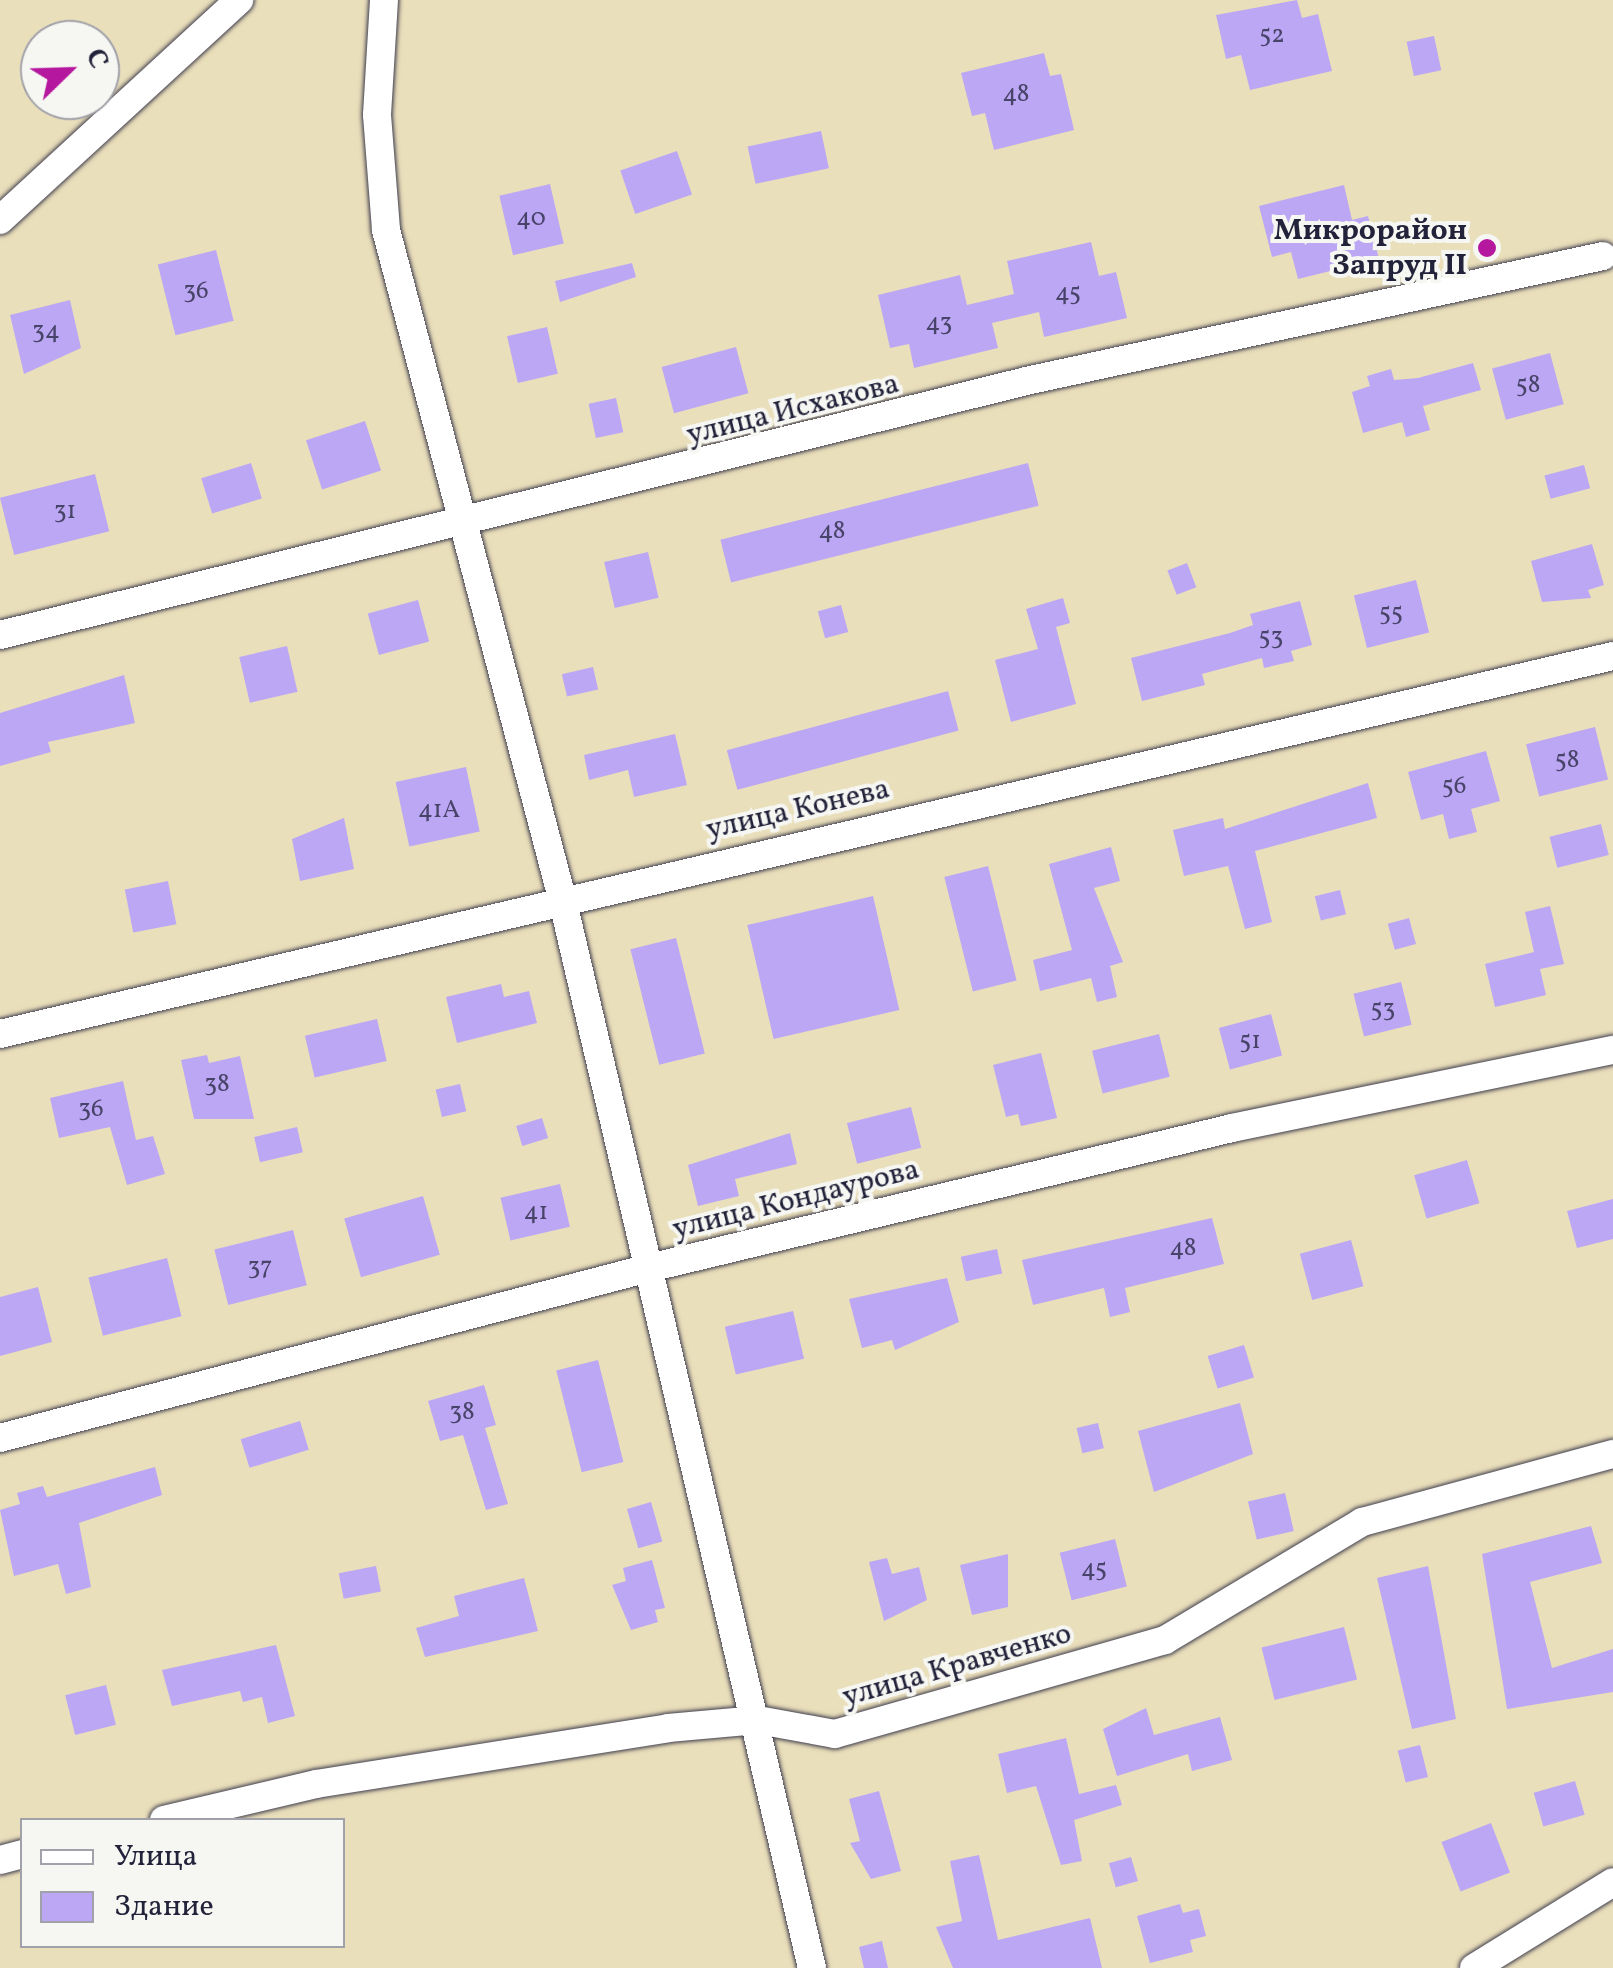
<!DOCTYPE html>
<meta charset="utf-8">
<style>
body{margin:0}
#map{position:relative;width:1613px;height:1968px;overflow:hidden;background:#eadfbb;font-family:Vollkorn,serif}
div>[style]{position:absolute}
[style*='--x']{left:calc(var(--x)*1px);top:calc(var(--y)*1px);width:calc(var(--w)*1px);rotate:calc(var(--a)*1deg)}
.building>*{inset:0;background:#bca7f4;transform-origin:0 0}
.roads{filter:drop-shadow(0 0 2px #403e4e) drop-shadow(0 0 2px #403e4e)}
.minor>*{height:28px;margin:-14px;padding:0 14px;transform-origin:14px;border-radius:14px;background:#fff}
.dots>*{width:28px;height:28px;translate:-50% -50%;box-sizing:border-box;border:5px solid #f6f6f2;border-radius:50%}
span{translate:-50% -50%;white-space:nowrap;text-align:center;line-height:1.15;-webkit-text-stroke:8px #f6f6f2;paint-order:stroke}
.number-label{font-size:25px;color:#484369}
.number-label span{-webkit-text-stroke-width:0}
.poi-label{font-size:30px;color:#22223b;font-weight:700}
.right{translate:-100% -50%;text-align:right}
.street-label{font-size:30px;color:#22223b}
.legend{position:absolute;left:20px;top:1818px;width:325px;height:130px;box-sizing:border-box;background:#f6f6f2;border:2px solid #a1a1a9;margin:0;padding:12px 18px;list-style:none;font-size:30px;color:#22223b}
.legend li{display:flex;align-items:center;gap:20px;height:50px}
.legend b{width:50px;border:2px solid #a1a1a9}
.north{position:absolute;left:20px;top:20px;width:100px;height:100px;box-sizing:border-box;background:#f6f6f2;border:2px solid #a1a1a9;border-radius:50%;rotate:67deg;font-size:28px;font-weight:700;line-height:40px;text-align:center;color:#22223b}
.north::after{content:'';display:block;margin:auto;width:35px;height:45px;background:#b5179e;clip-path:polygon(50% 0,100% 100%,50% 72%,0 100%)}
</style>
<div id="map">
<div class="building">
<i style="clip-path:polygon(1297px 0,1302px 18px,1318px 14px,1332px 71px,1250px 90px,1241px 55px,1226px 59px,1216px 15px)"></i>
<i style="left:1434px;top:36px;width:35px;height:28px;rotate:78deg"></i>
<i style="clip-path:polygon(1044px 53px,1050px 76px,1061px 74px,1074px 130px,994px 150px,985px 113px,972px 116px,961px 73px)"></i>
<i style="left:821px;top:131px;width:38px;height:75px;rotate:78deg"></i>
<i style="left:677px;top:151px;width:46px;height:60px;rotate:71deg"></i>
<i style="left:550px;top:184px;width:61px;height:52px;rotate:77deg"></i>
<i style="clip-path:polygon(1344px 185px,1352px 220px,1368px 216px,1379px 259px,1298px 279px,1291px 252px,1272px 257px,1259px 206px)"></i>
<i style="clip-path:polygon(1091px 242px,1099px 276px,1116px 272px,1127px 318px,1044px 337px,1039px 312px,992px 323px,998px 348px,914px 368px,909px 344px,890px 348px,878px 295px,960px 275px,967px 305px,1014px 294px,1007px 261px)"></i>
<i style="left:216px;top:250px;width:73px;height:60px;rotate:76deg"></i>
<i style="clip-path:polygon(632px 263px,636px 277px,560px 302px,555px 281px)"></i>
<i style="clip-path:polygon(70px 300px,81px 348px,24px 374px,10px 315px)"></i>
<i style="left:547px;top:327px;width:48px;height:41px;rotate:77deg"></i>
<i style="left:736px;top:347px;width:48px;height:77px;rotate:75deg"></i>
<i style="left:1550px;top:353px;width:53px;height:60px;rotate:75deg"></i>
<i style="clip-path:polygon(1473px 363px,1481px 390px,1423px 406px,1430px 430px,1406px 437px,1402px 422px,1363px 433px,1352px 392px,1370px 386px,1367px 376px,1391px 369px,1394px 380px,1418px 378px)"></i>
<i style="left:616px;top:398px;width:35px;height:28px;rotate:78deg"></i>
<i style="left:365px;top:421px;width:52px;height:62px;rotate:72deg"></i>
<i style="left:251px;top:463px;width:37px;height:52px;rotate:73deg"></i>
<i style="left:1028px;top:463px;width:44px;height:317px;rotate:76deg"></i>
<i style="left:1584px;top:465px;width:24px;height:41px;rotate:75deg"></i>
<i style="left:95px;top:474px;width:59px;height:98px;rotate:76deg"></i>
<i style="clip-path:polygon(1592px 544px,1604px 585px,1588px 590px,1591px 598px,1542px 602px,1531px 561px)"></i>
<i style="left:648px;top:552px;width:47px;height:45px;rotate:77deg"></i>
<i style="left:1187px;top:563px;width:26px;height:21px;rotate:69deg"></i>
<i style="left:1416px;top:580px;width:54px;height:64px;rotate:76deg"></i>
<i style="clip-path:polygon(1063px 598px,1070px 623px,1056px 627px,1076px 704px,1011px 722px,995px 660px,1038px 649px,1026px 609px)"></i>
<i style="left:418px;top:600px;width:43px;height:52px;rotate:75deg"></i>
<i style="clip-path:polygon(1300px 601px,1312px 645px,1291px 651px,1294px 661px,1264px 668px,1262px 658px,1202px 674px,1205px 685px,1142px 701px,1131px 658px,1230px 633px,1253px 625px,1250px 614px)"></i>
<i style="left:841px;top:605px;width:28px;height:24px;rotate:75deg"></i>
<i style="left:287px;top:646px;width:47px;height:49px;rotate:77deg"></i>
<i style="left:593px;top:667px;width:23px;height:32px;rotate:77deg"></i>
<i style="clip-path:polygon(124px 675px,135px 723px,48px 742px,51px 752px,0 766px,0 713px)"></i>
<i style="left:948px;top:691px;width:41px;height:229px;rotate:75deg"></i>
<i style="left:1595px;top:727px;width:54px;height:71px;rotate:76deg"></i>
<i style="clip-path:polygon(675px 734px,687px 785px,634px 797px,628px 770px,589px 780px,584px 755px)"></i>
<i style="clip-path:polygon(1486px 751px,1500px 801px,1471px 809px,1477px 832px,1449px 839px,1443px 814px,1421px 820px,1408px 772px)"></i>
<i style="left:466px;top:767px;width:66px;height:72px;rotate:78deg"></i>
<i style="clip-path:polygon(1368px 783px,1377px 818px,1255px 851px,1272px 922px,1245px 929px,1228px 866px,1184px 876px,1173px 830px,1223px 818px,1225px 829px)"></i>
<i style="clip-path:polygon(344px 818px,354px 869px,300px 881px,292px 839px)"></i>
<i style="left:1601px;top:824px;width:32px;height:53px;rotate:76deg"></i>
<i style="clip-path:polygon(1111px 847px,1120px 881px,1094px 888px,1123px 962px,1110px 966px,1117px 997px,1097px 1002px,1091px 978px,1040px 991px,1033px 960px,1072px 950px,1049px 864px)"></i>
<i style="left:988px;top:866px;width:118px;height:45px;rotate:76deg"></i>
<i style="left:168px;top:881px;width:44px;height:44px;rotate:79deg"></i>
<i style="left:1340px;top:890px;width:25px;height:26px;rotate:76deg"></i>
<i style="left:873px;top:896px;width:117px;height:129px;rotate:77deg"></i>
<i style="clip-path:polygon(1550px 906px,1564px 964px,1540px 969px,1546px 995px,1495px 1007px,1485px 964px,1534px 952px,1525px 912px)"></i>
<i style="left:1409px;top:918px;width:27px;height:22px;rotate:75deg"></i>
<i style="left:676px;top:938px;width:119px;height:47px;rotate:76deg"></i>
<i style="left:1401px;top:982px;width:44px;height:49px;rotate:76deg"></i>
<i style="clip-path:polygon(501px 984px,504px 997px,529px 991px,537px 1023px,457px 1043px,446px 997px)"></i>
<i style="left:1271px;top:1014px;width:43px;height:54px;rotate:75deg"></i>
<i style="left:377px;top:1019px;width:43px;height:74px;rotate:77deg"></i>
<i style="left:1159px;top:1034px;width:44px;height:69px;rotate:76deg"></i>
<i style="clip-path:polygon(1041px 1053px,1057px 1118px,1021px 1126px,1018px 1114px,1006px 1117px,993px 1065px)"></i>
<i style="clip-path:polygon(207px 1055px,209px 1063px,240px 1056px,254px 1119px,194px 1119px,181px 1060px)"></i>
<i style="clip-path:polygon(123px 1081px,136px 1140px,153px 1136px,165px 1174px,127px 1185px,110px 1127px,59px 1138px,50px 1098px)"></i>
<i style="left:460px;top:1084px;width:28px;height:25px;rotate:77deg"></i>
<i style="left:911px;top:1107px;width:42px;height:66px;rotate:76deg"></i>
<i style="left:542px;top:1118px;width:21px;height:27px;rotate:73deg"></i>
<i style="left:297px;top:1127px;width:26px;height:44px;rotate:77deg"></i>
<i style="clip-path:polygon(790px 1133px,797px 1164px,735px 1179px,739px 1196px,698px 1206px,688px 1165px)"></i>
<i style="left:1467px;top:1160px;width:45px;height:55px;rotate:74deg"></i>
<i style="left:560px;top:1184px;width:44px;height:61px;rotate:77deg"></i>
<i style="left:423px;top:1196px;width:61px;height:82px;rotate:74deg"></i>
<i style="clip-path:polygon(1613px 1199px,1613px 1239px,1577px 1248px,1567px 1211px)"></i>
<i style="clip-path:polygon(1212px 1218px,1224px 1264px,1125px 1288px,1130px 1312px,1110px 1317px,1104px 1288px,1033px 1305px,1022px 1260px)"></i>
<i style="left:293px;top:1230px;width:57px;height:81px;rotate:76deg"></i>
<i style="left:1351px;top:1240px;width:48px;height:53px;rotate:75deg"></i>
<i style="left:997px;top:1249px;width:25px;height:37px;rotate:78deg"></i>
<i style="left:167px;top:1258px;width:60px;height:81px;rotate:76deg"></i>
<i style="clip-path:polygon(947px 1278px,959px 1322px,895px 1350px,892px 1340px,862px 1348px,849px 1299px)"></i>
<i style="clip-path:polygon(38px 1287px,52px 1342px,0 1356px,0 1297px)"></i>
<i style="left:793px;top:1311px;width:49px;height:70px;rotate:77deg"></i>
<i style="left:1244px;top:1345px;width:34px;height:38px;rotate:73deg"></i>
<i style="left:598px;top:1360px;width:105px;height:43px;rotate:76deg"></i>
<i style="clip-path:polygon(484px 1385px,496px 1425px,485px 1428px,508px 1504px,486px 1510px,463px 1435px,440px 1441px,428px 1401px)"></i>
<i style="clip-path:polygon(1240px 1403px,1253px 1454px,1154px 1492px,1138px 1431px)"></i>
<i style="left:300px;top:1421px;width:30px;height:62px;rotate:73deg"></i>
<i style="left:1098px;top:1423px;width:26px;height:22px;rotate:77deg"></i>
<i style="clip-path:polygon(155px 1467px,162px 1495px,79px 1523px,91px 1587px,66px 1594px,58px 1564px,14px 1576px,0 1510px,20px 1504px,17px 1493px,43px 1486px,47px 1497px)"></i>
<i style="left:1285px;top:1493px;width:39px;height:38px;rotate:77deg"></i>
<i style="left:651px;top:1502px;width:41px;height:25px;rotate:74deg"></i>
<i style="clip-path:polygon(1591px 1526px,1602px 1563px,1530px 1582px,1552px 1668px,1613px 1649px,1613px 1692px,1507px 1709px,1482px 1554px)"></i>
<i style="left:1115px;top:1539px;width:49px;height:57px;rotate:76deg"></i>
<i style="clip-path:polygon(1008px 1554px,1008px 1607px,972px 1615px,960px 1565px)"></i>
<i style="clip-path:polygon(887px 1558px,892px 1574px,919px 1567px,927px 1600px,884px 1621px,869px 1562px)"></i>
<i style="clip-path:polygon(652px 1560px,665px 1608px,655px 1610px,658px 1622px,631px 1630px,612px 1585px,626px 1581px,623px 1568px)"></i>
<i style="left:376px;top:1566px;width:26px;height:38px;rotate:79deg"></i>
<i style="clip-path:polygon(1428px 1566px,1456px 1719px,1412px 1729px,1377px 1578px)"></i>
<i style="clip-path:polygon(524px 1578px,538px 1631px,425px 1657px,416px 1628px,459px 1616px,454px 1596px)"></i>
<i style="left:1344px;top:1627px;width:54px;height:85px;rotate:76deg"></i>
<i style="clip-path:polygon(276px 1645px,295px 1716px,268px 1723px,262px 1697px,243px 1702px,240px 1691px,172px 1706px,162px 1670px)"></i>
<i style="left:106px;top:1685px;width:41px;height:42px;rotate:76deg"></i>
<i style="clip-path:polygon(1146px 1708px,1154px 1735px,1220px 1717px,1232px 1760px,1192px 1771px,1188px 1754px,1117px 1776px,1103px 1729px)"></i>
<i style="clip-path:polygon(1066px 1738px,1079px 1794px,1116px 1785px,1122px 1805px,1074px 1820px,1082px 1861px,1061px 1865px,1036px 1786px,1007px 1793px,998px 1754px)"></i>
<i style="left:1420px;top:1745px;width:33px;height:23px;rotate:76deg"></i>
<i style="left:1575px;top:1781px;width:35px;height:43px;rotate:74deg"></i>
<i style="clip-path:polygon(879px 1791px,901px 1871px,871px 1879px,850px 1843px,860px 1841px,849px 1799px)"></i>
<i style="left:1491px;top:1823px;width:53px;height:53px;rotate:69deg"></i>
<i style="clip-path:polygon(979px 1855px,998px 1940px,1090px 1918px,1102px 1968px,953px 1968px,936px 1927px,962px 1921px,950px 1861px)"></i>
<i style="left:1131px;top:1857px;width:25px;height:23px;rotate:74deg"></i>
<i style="clip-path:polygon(1180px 1904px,1183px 1913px,1199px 1909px,1206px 1936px,1190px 1940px,1193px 1952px,1150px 1963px,1137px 1916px)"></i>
<i style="clip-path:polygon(882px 1941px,888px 1968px,864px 1968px,859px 1947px)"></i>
</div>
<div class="roads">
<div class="minor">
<i style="--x:384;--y:0;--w:115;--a:93.5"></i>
<i style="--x:377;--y:115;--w:115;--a:85.5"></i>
<i style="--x:386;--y:230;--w:691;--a:75.24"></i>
<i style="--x:562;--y:898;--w:1099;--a:76.85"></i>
<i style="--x:0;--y:220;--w:325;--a:-42.6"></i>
<i style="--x:0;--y:635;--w:1057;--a:-13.9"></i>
<i style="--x:1026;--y:381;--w:590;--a:-12.22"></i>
<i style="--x:0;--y:1034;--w:1657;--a:-13.19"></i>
<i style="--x:0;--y:1438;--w:671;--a:-14.68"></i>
<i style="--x:649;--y:1268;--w:600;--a:-13.5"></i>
<i style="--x:1232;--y:1128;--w:389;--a:-11.6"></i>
<i style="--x:164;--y:1820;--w:156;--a:-13.3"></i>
<i style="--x:316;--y:1784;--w:356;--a:-9"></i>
<i style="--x:668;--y:1728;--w:90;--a:-5.1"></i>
<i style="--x:758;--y:1720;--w:78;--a:10.3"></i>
<i style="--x:835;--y:1734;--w:343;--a:-15.9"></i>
<i style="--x:1165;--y:1640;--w:230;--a:-30.9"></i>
<i style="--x:1362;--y:1522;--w:260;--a:-15.2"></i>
<i style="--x:0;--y:1860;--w:23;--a:-15"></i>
<i style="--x:1474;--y:1968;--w:163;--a:-31.7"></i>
</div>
</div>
<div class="dots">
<i style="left:1487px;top:248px;background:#b5179e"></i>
</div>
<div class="number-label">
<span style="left:1272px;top:36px">52</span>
<span style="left:1016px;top:95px">48</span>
<span style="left:531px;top:219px">40</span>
<span style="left:196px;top:292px">36</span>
<span style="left:1068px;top:294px">45</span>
<span style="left:939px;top:324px">43</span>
<span style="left:46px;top:332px">34</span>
<span style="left:1528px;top:386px">58</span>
<span style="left:65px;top:512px">31</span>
<span style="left:832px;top:532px">48</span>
<span style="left:1391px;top:614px">55</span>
<span style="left:1271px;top:638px">53</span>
<span style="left:1567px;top:761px">58</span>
<span style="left:1454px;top:787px">56</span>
<span style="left:439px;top:811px">41А</span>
<span style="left:1383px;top:1010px">53</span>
<span style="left:1250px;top:1042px">51</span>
<span style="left:217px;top:1085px">38</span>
<span style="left:91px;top:1110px">36</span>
<span style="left:536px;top:1213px">41</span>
<span style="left:1183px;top:1249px">48</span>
<span style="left:260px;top:1268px">37</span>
<span style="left:462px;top:1413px">38</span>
<span style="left:1094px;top:1570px">45</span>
</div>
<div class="poi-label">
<span class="right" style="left:1467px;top:248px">Микрорайон<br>Запруд II</span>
</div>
<div class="street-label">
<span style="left:793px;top:410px;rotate:-14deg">улица Исхакова</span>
<span style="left:798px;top:810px;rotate:-13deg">улица Конева</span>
<span style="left:796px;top:1200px;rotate:-14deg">улица Кондаурова</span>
<span style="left:957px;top:1666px;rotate:-16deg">улица Кравченко</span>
</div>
<ul class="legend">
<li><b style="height:12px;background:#fff"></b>Улица</li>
<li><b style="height:28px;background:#bca7f4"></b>Здание</li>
</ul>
<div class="north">С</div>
</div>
